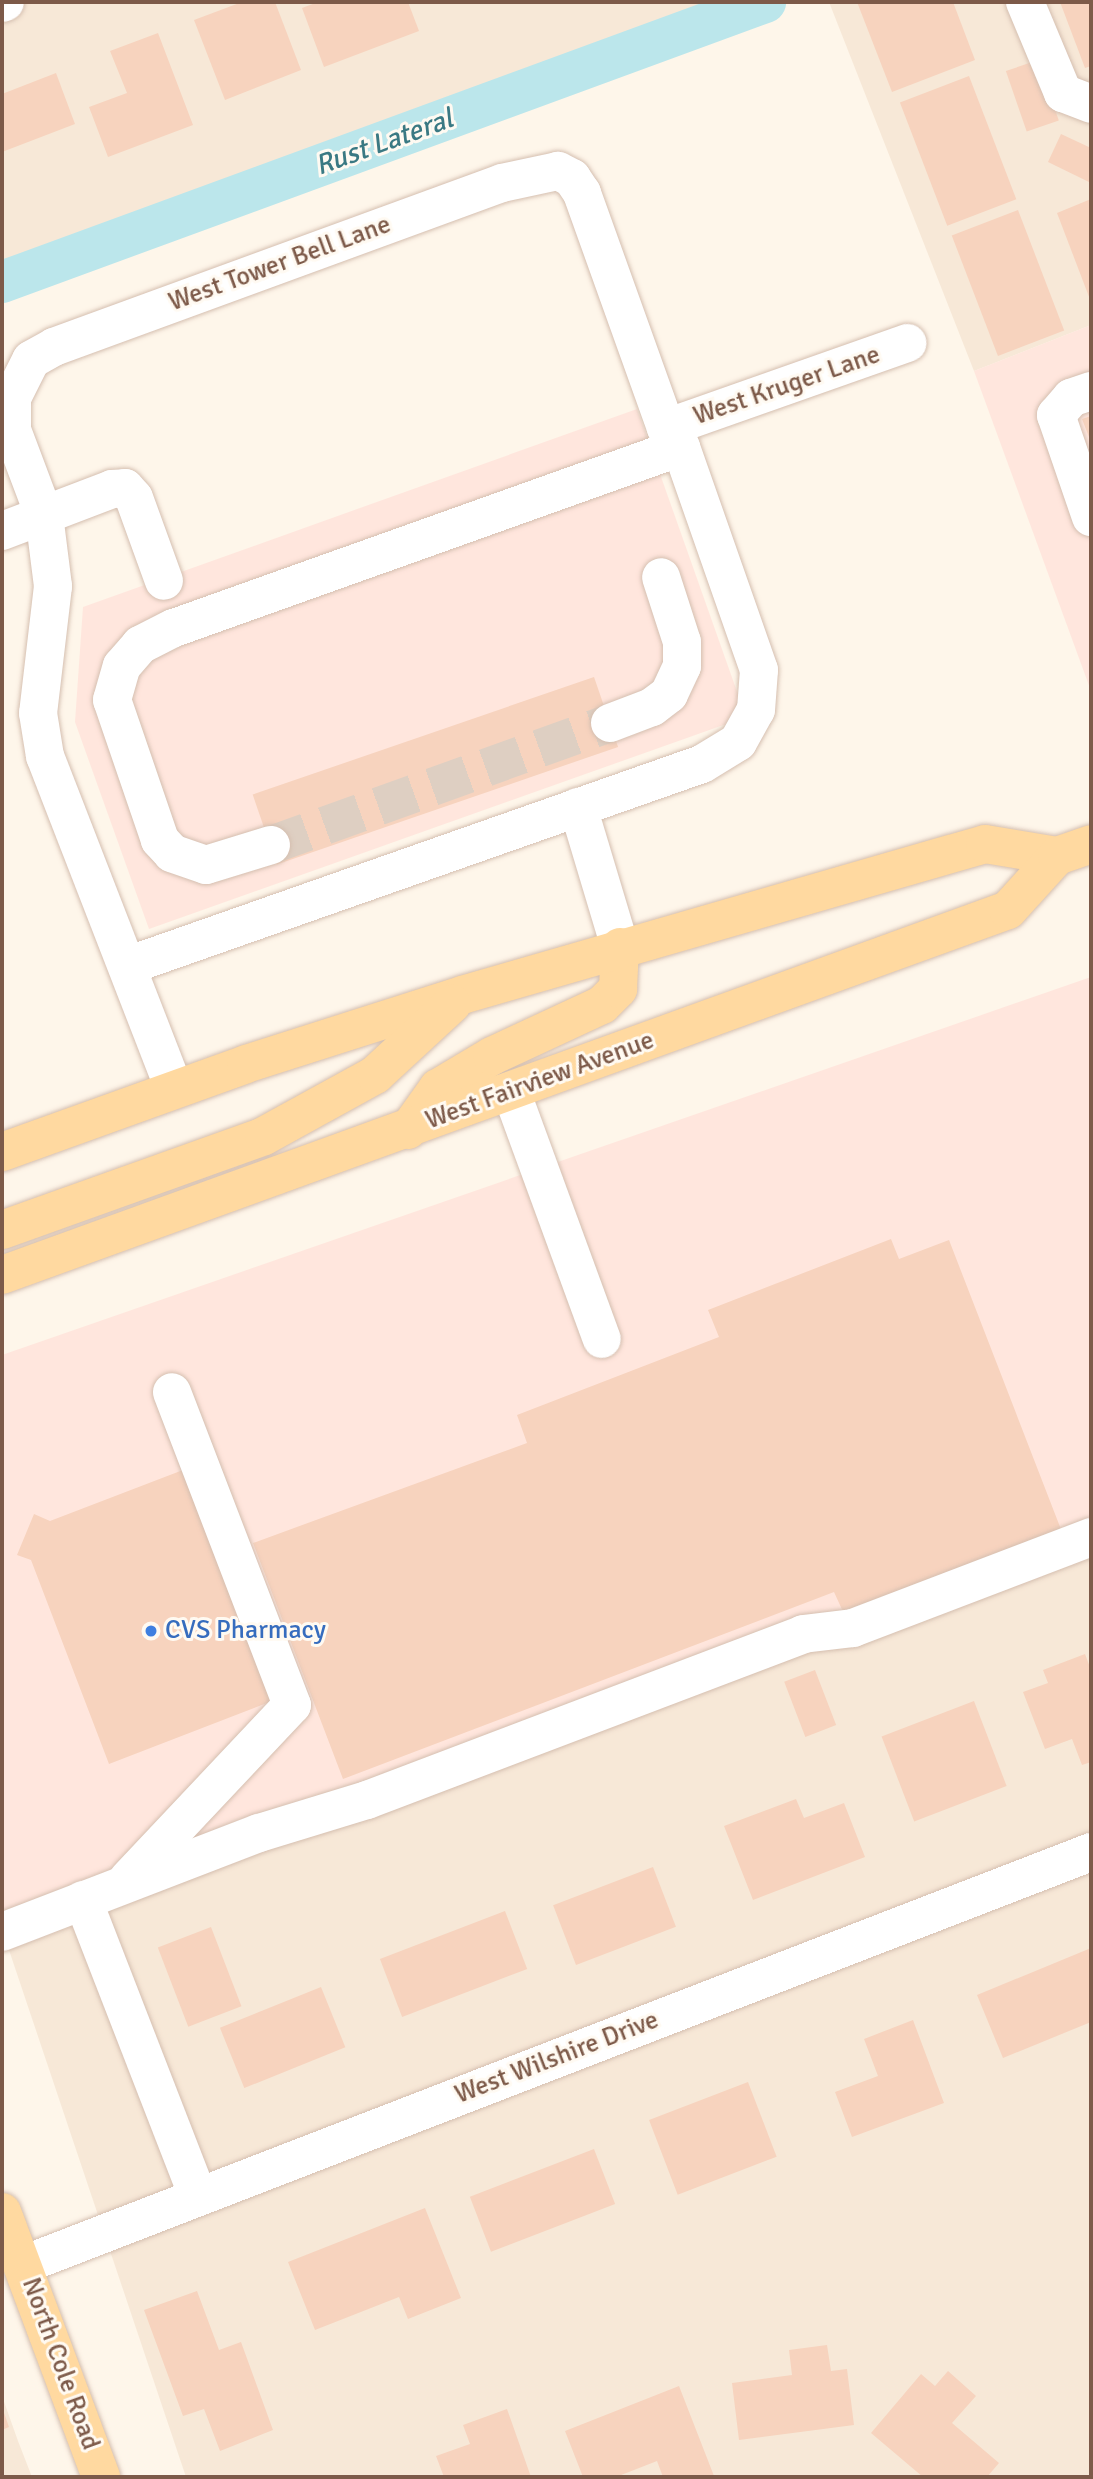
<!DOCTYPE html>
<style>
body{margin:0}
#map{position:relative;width:1093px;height:2479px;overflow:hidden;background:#fef6ea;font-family:Signika,sans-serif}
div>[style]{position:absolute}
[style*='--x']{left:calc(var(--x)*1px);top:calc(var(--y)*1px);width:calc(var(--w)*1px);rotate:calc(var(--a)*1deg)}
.residential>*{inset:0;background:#f7e8d7}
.commercial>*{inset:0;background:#ffe6dd}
.canal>*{height:42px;margin:-21px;padding:0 21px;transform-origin:21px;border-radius:21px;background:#bbe6eb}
.building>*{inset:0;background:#f7d3be;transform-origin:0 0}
.minor-tunnel>*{height:38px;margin-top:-19px;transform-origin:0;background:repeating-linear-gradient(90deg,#decfc2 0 38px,transparent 0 57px)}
.roads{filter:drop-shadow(0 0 2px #d5bfb0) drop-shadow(0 0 2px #d5bfb0)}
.minor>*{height:38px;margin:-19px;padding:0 19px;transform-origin:19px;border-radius:19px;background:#fff}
.major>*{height:38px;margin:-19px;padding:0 19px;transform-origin:19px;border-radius:19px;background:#ffd9a0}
.dots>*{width:19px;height:19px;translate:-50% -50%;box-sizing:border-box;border:4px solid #fffaf2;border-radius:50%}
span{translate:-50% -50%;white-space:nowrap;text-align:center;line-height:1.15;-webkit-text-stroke:6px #fffaf2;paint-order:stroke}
.street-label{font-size:26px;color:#7d5a49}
.shop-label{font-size:26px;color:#366cbe}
.left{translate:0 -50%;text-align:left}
.water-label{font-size:28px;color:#3a7983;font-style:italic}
.frame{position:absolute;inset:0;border:4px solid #7d5a49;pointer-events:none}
</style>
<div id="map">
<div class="residential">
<i style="clip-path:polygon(2px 2px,728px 2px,2px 265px)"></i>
<i style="clip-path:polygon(829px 2px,1091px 2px,1091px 325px,974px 371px)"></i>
<i style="clip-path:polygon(1091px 1524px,1091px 2477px,186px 2477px,9px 1950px)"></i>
<i style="clip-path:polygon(2px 2396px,18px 2441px,32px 2477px,2px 2477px)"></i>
</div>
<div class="commercial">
<i style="clip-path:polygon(1091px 325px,1091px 691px,974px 371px)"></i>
<i style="clip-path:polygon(637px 409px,746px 717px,149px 929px,75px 722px,83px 607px)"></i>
<i style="clip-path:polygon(1091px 977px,1091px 1524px,9px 1950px,2px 1929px,2px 1355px)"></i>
</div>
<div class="canal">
<i style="--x:2;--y:282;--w:813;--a:-20.15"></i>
</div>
<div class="building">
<i style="clip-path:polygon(242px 2px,275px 2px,301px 70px,225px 100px,194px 20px)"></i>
<i style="clip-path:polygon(318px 2px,408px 2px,419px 31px,324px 67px,302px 8px)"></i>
<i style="clip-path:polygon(857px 2px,953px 2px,975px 60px,892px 92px)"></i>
<i style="clip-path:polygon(1060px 2px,1091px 2px,1091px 66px,1085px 68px)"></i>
<i style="clip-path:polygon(158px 33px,193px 125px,108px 157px,89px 107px,127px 93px,110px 51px)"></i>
<i style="left:1038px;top:60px;width:64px;height:34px;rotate:71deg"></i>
<i style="clip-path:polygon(56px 73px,75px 124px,2px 152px,2px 94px)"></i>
<i style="left:969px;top:76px;width:132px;height:74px;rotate:69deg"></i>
<i style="clip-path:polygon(1061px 134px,1091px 148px,1091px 183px,1048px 162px)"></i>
<i style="clip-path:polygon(1091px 199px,1091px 302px,1057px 213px)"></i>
<i style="left:1018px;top:210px;width:129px;height:71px;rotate:69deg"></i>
<i style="clip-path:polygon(1091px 416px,1091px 442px,1082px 419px)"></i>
<i style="left:594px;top:677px;width:74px;height:361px;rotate:71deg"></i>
<i style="clip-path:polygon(891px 1239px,899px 1259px,949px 1240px,1062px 1532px,845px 1616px,834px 1592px,343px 1779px,253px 1543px,527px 1443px,517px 1415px,719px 1337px,708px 1310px)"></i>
<i style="clip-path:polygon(183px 1470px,272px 1701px,109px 1764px,31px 1560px,17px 1555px,34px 1514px,50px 1521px)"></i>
<i style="clip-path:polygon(1085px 1654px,1091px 1670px,1091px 1762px,1082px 1765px,1072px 1739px,1045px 1749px,1023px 1692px,1048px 1683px,1043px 1670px)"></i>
<i style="left:815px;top:1670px;width:59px;height:33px;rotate:69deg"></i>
<i style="left:974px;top:1701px;width:91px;height:99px;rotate:69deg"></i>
<i style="clip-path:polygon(796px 1799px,804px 1818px,844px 1803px,865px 1857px,753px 1900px,724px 1826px)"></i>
<i style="left:653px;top:1867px;width:64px;height:107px;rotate:69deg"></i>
<i style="left:505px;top:1911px;width:62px;height:134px;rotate:69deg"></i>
<i style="left:211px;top:1927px;width:85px;height:57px;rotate:69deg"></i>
<i style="clip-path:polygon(1091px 1948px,1091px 2022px,1003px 2058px,977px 1995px)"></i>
<i style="left:321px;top:1987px;width:65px;height:109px;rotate:68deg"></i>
<i style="clip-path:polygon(913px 2020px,944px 2103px,852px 2137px,835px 2092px,878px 2076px,864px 2039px)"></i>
<i style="left:748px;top:2082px;width:80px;height:106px;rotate:69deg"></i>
<i style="left:594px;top:2149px;width:59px;height:133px;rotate:69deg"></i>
<i style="clip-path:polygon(425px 2208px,461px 2298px,408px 2319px,399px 2297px,315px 2330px,288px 2262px)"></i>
<i style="clip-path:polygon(197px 2291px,219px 2350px,241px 2342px,273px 2430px,220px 2451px,204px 2409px,183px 2416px,144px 2310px)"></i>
<i style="clip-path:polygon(827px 2345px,831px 2371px,847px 2369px,854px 2425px,739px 2440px,732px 2383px,792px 2375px,789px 2350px)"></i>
<i style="clip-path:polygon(948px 2371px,976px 2396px,952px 2423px,999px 2463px,987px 2477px,923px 2477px,871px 2433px,921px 2374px,935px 2386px)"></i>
<i style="clip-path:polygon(679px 2386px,714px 2476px,663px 2477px,657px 2461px,616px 2477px,583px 2477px,565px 2431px)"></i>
<i style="clip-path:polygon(2px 2407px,9px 2427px,2px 2430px)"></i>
<i style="clip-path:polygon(507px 2409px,531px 2477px,444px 2477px,436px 2456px,470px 2444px,463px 2425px)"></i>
</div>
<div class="minor-tunnel">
<i style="--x:271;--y:845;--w:360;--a:-19.8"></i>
</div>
<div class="roads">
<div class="minor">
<i style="--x:1025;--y:2;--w:99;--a:67.3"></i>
<i style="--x:1063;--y:93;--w:30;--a:21"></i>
<i style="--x:2;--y:3;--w:3;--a:-18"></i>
<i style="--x:1091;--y:391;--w:21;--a:161"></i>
<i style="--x:1071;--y:398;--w:23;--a:131"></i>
<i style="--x:1056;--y:415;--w:108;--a:71.1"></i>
<i style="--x:666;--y:428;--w:256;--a:-19.4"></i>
<i style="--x:2;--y:531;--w:45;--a:-20.9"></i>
<i style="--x:44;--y:515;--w:72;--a:82.8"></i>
<i style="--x:53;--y:586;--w:128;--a:96.7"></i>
<i style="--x:38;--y:713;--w:44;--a:80.8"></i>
<i style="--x:45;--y:756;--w:357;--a:68.8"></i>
<i style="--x:610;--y:723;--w:45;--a:-20.9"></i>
<i style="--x:652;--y:707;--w:21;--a:-37"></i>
<i style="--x:669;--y:694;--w:31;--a:-65"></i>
<i style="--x:682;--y:666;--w:24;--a:-90"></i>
<i style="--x:682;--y:642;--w:68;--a:-107.9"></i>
<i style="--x:578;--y:807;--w:146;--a:73.3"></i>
<i style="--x:271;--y:845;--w:68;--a:162.9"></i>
<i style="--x:206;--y:865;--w:36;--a:-161"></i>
<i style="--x:172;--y:853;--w:18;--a:-133"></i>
<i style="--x:160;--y:840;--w:148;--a:-108.9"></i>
<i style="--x:112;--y:700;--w:35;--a:-74"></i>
<i style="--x:122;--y:666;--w:28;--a:-49"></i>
<i style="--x:140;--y:645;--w:38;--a:-27"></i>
<i style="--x:174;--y:628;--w:538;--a:-19.65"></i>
<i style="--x:127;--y:966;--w:609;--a:-19.36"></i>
<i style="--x:702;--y:764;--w:42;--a:-31.4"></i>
<i style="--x:738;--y:742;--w:37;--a:-61"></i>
<i style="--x:756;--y:710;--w:40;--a:-85.7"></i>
<i style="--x:759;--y:670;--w:236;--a:-109.3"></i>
<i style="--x:681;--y:447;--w:24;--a:-128"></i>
<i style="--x:666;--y:428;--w:250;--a:-109.7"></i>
<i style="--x:582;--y:193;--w:18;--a:-124"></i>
<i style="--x:572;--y:178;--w:16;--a:-153"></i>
<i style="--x:558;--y:171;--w:57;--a:167.9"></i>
<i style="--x:502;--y:183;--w:477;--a:159.9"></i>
<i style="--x:54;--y:347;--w:26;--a:151"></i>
<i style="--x:31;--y:360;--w:42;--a:116.6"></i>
<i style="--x:12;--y:398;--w:32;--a:90"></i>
<i style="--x:12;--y:430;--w:91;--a:69.4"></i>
<i style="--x:44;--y:515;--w:73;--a:-20.9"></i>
<i style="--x:112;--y:489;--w:13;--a:-4"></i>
<i style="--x:125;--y:488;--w:13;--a:48"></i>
<i style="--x:134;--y:498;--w:88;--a:70.1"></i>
<i style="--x:511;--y:1091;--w:264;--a:69.9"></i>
<i style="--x:128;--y:1879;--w:239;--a:-46.7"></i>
<i style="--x:292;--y:1705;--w:335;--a:-111"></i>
<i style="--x:83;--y:1900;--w:318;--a:68.8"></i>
<i style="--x:2;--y:1932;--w:275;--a:-21.1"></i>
<i style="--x:259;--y:1833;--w:113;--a:-17"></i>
<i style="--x:367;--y:1800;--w:467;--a:-20.8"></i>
<i style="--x:803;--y:1634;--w:50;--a:-6.8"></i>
<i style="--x:853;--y:1628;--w:255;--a:-20.9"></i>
<i style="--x:23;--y:2265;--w:1145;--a:-21.14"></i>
</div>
<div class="major">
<i style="--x:408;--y:1130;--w:52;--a:-54.5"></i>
<i style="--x:438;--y:1088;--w:63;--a:-30.7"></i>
<i style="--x:492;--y:1056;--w:121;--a:-24.9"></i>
<i style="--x:602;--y:1005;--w:23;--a:-45"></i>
<i style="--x:618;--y:989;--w:42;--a:-87.3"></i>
<i style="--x:2;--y:1152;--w:259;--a:-19.8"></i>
<i style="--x:246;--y:1064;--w:227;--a:-17.7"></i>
<i style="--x:462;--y:995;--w:544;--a:-16.1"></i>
<i style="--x:985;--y:844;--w:73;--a:9.5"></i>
<i style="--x:2;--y:1230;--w:278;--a:-19.7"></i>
<i style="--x:264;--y:1136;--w:127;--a:-28.8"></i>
<i style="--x:375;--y:1075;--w:105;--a:-42.7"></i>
<i style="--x:2;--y:1275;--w:1070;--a:-19.94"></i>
<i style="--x:1008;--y:910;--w:73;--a:-47.8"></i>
<i style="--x:1057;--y:856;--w:36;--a:-19"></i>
<i style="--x:2;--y:2212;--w:283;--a:69.5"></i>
</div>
</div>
<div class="dots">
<i style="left:151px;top:1631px;background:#3f7fe0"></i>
</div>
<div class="street-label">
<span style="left:280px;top:264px;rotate:-20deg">West Tower Bell Lane</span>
<span style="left:787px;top:386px;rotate:-19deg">West Kruger Lane</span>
<span style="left:540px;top:1081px;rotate:-20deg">West Fairview Avenue</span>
<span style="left:557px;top:2058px;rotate:-21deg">West Wilshire Drive</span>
<span style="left:60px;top:2364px;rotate:70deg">North Cole Road</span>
</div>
<div class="shop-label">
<span class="left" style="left:165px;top:1631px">CVS Pharmacy</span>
</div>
<div class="water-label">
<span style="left:384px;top:142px;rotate:-20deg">Rust Lateral</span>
</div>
<div class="frame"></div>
</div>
